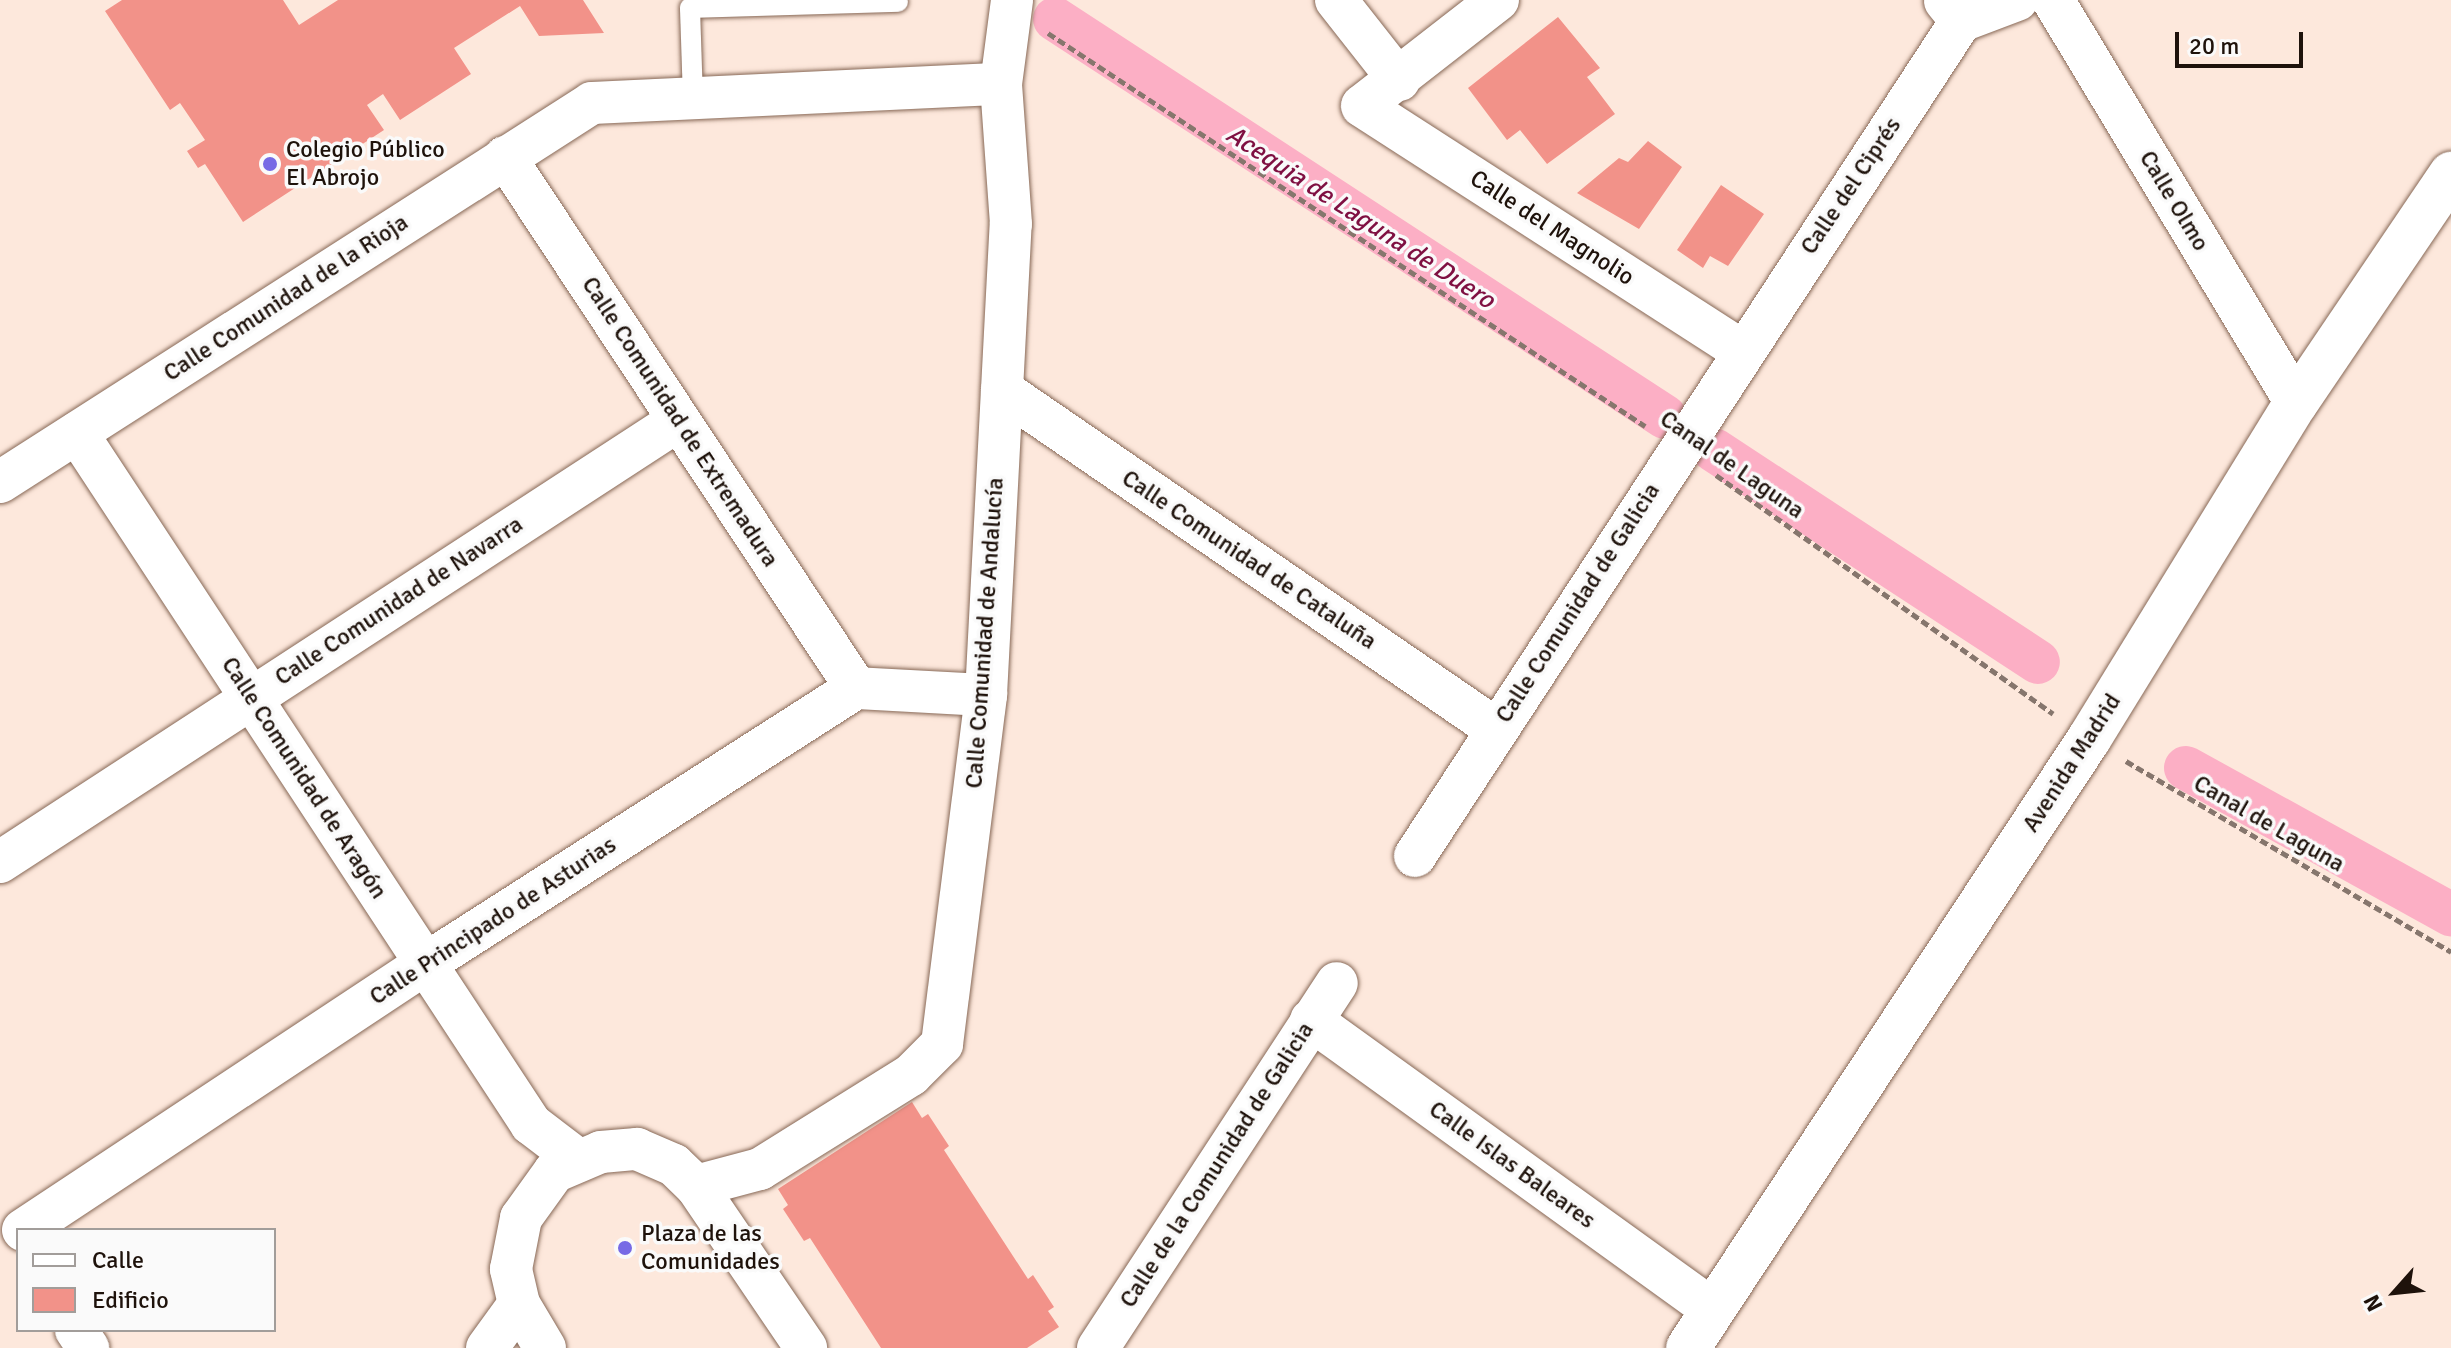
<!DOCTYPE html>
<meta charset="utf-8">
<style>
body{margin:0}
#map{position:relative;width:2451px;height:1348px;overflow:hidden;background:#fde8dc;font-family:Signika,sans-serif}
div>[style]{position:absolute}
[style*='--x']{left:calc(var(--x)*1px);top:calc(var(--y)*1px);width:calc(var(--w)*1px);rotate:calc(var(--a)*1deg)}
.canal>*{height:44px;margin:-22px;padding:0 22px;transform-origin:22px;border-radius:22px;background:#fcafc5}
.building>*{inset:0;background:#f29289}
.path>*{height:5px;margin-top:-2.5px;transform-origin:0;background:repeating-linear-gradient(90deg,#86766d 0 8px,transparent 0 12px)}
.roads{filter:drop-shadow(0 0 2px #876856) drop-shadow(0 0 2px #876856)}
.lane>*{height:20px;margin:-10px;padding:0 10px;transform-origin:10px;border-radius:10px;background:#fff}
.street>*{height:42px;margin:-21px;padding:0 21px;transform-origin:21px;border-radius:21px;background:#fff}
.secondary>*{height:44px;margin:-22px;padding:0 22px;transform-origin:22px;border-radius:22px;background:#fff}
.dots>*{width:22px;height:22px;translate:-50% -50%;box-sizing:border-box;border:4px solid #fafafa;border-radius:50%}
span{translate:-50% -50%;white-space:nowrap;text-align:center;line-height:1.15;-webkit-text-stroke:7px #fafafa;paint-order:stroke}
.poi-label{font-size:24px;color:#1e120b}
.left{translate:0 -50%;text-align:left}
.street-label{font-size:24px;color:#1e120b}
.water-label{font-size:26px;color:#7f1042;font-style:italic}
.legend{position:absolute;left:16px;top:1228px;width:260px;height:104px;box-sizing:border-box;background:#fafafa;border:2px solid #a29d9a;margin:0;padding:10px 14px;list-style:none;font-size:24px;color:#1e120b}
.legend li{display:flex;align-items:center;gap:16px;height:40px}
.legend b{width:40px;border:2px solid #a29d9a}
.north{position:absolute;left:2355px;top:1252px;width:80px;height:80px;-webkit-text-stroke:6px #fafafa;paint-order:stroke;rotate:243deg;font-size:22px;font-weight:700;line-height:32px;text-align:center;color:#1e120b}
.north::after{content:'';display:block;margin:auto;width:28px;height:36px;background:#1e120b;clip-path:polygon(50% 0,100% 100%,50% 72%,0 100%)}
.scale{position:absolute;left:2175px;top:32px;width:128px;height:36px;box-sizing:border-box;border:4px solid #1e120b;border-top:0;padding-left:10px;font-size:24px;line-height:28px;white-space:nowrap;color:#1e120b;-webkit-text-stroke:6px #fafafa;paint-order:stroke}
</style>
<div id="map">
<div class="canal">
<i style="--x:1055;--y:19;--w:728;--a:33.12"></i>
<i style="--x:1714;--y:450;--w:387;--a:33.2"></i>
<i style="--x:2186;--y:768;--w:303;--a:28.9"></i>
</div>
<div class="building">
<i style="clip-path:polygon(122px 0,283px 0,299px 25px,338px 0,583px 0,604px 33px,539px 36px,520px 6px,454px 48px,471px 74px,400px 120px,383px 94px,367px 105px,384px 130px,243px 222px,205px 164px,198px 168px,187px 151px,205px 140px,180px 103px,170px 110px,105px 11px)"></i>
<i style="clip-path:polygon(1558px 17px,1600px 68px,1587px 77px,1615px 114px,1547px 164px,1520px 130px,1507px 140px,1468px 88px)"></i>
<i style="clip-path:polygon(1648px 141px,1682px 167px,1639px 229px,1577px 193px,1619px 158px,1628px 162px)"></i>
<i style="clip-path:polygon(1721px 185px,1764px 214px,1728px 266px,1710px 256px,1703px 268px,1677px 250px)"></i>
<i style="clip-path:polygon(912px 1102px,922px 1118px,928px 1114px,949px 1146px,944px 1150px,1028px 1279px,1033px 1275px,1054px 1307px,1048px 1311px,1059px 1327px,1027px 1348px,881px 1348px,810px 1238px,804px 1241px,783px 1209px,788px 1205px,778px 1189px)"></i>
</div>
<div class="path">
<i style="--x:1048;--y:33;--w:715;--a:33.36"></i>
<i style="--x:1716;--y:475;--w:413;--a:35.3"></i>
<i style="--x:2126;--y:761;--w:377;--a:30.4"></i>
</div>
<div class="roads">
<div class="lane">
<i style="--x:693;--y:99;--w:91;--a:-91.9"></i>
<i style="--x:690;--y:8;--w:208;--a:-1.7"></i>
</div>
<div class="street">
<i style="--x:1336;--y:0;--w:102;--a:51.8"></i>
<i style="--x:1498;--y:0;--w:172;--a:142.1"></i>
<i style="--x:1362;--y:106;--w:451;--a:32.8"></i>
<i style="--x:2053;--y:0;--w:471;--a:58.9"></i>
<i style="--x:1945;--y:1;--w:26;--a:51"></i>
<i style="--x:1961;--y:21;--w:60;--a:-20.6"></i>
<i style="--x:505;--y:157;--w:637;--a:56.53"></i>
<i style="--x:1002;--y:390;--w:599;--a:34.46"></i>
<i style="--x:77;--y:433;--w:827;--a:56.69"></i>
<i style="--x:531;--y:1124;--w:58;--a:37.3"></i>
<i style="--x:0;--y:482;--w:703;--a:-32.63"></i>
<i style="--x:592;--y:103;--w:409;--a:-2.7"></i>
<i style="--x:1415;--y:856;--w:998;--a:-56.82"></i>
<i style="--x:0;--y:862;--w:810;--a:-33.06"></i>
<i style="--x:1311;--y:1020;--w:496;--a:35.8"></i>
<i style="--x:696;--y:1186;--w:66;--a:-14.9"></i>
<i style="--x:760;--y:1169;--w:178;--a:-31.9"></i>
<i style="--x:911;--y:1075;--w:44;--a:-45"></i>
<i style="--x:942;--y:1044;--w:352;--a:-82.8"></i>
<i style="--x:986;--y:695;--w:472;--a:-87"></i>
<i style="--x:1011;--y:224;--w:140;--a:-94.1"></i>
<i style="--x:1001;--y:84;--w:85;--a:-82.5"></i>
<i style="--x:23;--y:1230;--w:482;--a:-33.5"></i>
<i style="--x:425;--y:964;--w:512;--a:-32.63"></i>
<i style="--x:856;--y:688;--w:130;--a:3.1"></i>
<i style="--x:76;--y:1330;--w:22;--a:56"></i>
<i style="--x:487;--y:1348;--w:54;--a:-54"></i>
<i style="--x:545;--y:1348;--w:51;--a:-120.6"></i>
<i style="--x:519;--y:1304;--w:36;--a:-103"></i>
<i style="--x:511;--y:1269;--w:52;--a:-78.9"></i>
<i style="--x:521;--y:1218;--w:57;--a:-54.3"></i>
<i style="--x:554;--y:1172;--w:51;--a:-23.1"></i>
<i style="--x:601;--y:1152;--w:36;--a:-5"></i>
<i style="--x:637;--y:1149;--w:40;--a:23.4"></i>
<i style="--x:674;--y:1165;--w:30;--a:44"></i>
<i style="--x:696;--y:1186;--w:196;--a:55.8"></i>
<i style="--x:1098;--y:1348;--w:436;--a:-56.8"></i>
</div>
<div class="secondary">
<i style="--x:1688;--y:1348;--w:729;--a:-56.64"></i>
<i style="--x:2089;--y:739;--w:395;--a:-58.4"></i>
<i style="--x:2296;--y:403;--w:277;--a:-55.9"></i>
</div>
</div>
<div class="dots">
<i style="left:270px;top:164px;background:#776ae5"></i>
<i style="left:625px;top:1248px;background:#776ae5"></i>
</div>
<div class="poi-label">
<span class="left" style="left:286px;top:164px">Colegio Público<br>El Abrojo</span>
<span class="left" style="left:641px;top:1248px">Plaza de las<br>Comunidades</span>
</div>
<div class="street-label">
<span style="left:1851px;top:186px;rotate:-56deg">Calle del Ciprés</span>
<span style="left:2174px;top:201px;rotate:59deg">Calle Olmo</span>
<span style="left:1552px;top:228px;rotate:33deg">Calle del Magnolio</span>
<span style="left:286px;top:298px;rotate:-33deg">Calle Comunidad de la Rioja</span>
<span style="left:680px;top:422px;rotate:57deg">Calle Comunidad de Extremadura</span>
<span style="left:1732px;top:465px;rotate:35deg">Canal de Laguna</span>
<span style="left:1249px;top:560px;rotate:34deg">Calle Comunidad de Cataluña</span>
<span style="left:399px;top:601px;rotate:-33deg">Calle Comunidad de Navarra</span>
<span style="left:1578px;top:603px;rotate:-57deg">Calle Comunidad de Galicia</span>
<span style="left:985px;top:633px;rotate:-86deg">Calle Comunidad de Andalucía</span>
<span style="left:2072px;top:763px;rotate:-57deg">Avenida Madrid</span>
<span style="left:304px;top:778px;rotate:57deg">Calle Comunidad de Aragón</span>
<span style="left:2269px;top:824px;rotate:30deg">Canal de Laguna</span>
<span style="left:493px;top:921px;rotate:-33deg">Calle Principado de Asturias</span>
<span style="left:1217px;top:1165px;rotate:-57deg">Calle de la Comunidad de Galicia</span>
<span style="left:1512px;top:1165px;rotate:36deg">Calle Islas Baleares</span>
</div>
<div class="water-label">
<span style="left:1360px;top:218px;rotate:33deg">Acequia de Laguna de Duero</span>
</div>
<ul class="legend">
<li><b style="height:10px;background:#fff"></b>Calle</li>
<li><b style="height:22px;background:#f29289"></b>Edificio</li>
</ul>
<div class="north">N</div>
<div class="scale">20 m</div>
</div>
